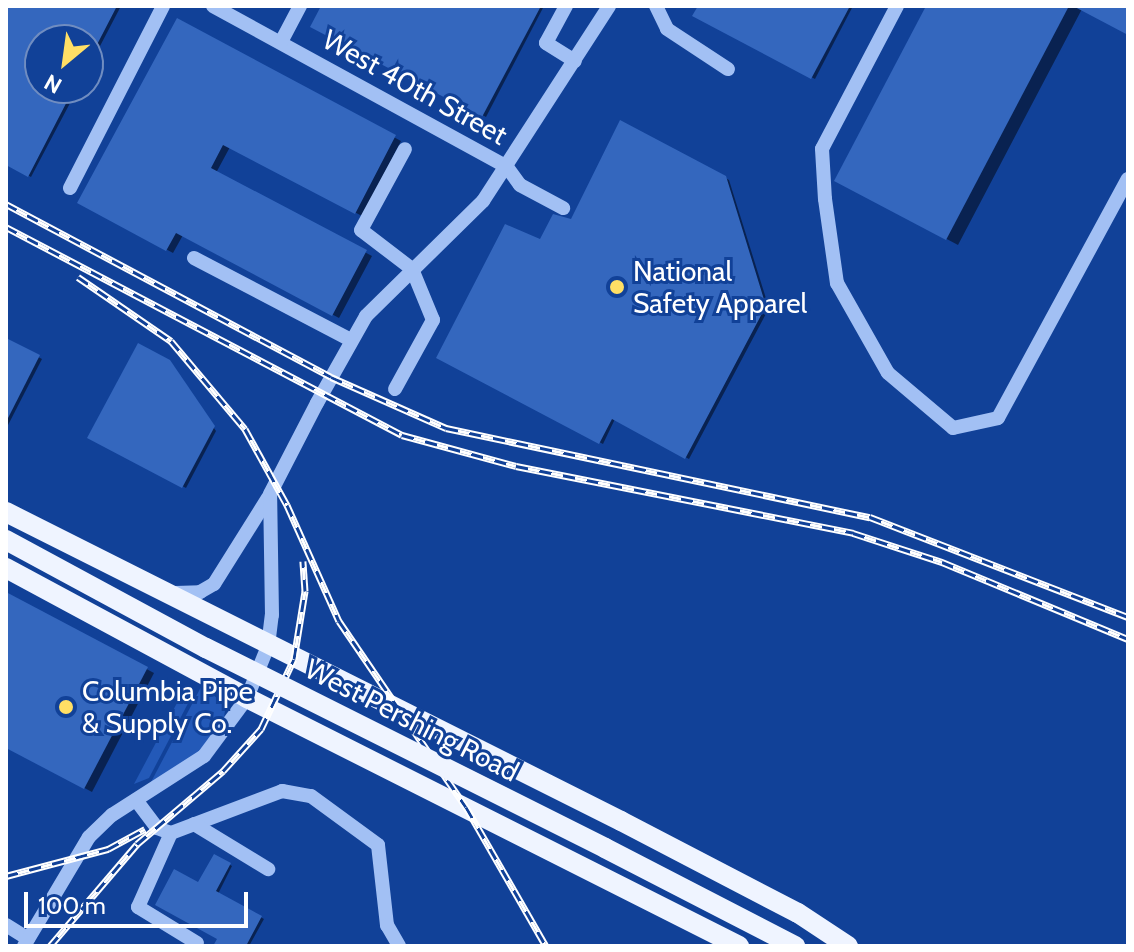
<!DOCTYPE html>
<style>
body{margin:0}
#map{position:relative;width:1134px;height:952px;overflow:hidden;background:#114198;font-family:Cabin,sans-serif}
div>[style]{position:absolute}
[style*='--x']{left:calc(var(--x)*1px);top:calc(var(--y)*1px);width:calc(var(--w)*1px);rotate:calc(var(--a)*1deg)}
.green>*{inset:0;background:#2359b8}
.shadow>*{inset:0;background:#0007}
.building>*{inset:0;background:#3467be}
.minor>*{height:14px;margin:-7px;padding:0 7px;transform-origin:7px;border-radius:7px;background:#a2c0f4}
.major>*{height:20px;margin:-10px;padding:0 10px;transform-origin:10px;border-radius:10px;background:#eff4ff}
.rail>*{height:7px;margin-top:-3.5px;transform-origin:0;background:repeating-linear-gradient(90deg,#114198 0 12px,#fff 0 24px);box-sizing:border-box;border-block:2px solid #fff}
.major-bridge>*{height:20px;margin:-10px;padding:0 10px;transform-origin:10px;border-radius:10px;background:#eff4ff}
.dots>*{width:22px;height:22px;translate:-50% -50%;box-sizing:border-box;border:4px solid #114198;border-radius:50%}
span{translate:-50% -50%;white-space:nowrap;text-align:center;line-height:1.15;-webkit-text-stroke:6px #114198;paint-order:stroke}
.street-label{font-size:28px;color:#fff}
.poi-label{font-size:28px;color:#fff}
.left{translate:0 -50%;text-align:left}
.frame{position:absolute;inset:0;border:8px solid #fff;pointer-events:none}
.north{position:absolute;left:24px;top:24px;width:80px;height:80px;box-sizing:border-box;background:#114198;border:2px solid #708dc1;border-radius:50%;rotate:209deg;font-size:22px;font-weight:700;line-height:32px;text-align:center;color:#fff}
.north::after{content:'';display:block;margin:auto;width:28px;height:36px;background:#ffdf65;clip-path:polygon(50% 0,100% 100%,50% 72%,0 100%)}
.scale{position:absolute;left:24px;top:892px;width:224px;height:36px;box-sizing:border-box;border:4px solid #fff;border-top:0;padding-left:10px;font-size:24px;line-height:28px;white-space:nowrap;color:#fff;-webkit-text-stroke:6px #114198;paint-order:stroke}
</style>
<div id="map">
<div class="green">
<i style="clip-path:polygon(186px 686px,195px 690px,149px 778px,134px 784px)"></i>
<i style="clip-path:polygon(201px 687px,226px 704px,223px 724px,200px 754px,150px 784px)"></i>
</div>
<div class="shadow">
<i style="clip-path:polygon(6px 6px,121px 6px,88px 69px,88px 40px,40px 40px,40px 88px,78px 88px,31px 177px,6px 163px)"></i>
<i style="clip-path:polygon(324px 6px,544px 6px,486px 117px,313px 26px)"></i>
<i style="clip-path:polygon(700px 6px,853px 6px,815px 79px,695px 15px)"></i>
<i style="clip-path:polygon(929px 6px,1128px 6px,1128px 33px,1082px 9px,958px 245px,849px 187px)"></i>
<i style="clip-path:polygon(178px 21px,401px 141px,362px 216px,230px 147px,216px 173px,372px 256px,339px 318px,183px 235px,173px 253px,80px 202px)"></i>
<i style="clip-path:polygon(621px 123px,729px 180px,769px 308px,689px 459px,615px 419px,603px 444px,439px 357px,541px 241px,572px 221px)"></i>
<i style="clip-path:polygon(6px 340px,42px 359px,6px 429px)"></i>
<i style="clip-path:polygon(168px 361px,216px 431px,186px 488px,90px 437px)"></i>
<i style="clip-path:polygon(6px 594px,154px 673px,92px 792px,6px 746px)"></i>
<i style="clip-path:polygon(215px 856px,232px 866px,218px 894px,264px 919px,249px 946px,215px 946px,219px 938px,199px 885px)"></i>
</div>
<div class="building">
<i style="clip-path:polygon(6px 6px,117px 6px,88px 62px,88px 40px,40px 40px,40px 88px,74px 88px,28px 177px,6px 165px)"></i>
<i style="clip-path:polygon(321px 6px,541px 6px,482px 117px,310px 27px)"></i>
<i style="clip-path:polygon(698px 6px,850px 6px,811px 79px,692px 16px)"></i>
<i style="clip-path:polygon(926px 6px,1069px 6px,946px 240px,834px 181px)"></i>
<i style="clip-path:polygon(1073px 6px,1128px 6px,1128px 35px)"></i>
<i style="clip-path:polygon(177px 18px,396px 135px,355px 214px,223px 145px,211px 168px,367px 250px,332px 316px,176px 233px,166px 251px,77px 203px)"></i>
<i style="clip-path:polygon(620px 120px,726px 176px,766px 306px,685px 459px,612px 419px,599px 444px,436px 358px,505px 224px,540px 239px,553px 214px,571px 219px)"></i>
<i style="clip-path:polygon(6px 338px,40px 355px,6px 422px)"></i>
<i style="clip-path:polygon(138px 343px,170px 360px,215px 426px,182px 488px,87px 438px)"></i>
<i style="clip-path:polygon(6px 592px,148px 667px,84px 789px,6px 748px)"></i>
<i style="clip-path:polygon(214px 854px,231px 863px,216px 891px,262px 916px,246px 946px,213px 946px,217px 939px,155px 905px,174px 869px,198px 882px)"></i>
</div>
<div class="minor">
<i style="--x:213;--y:6;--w:335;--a:28.7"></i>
<i style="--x:507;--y:167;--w:22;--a:54"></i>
<i style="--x:520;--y:185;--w:49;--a:28.1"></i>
<i style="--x:566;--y:6;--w:42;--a:118.4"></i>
<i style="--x:546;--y:43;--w:34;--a:32"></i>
<i style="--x:656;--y:6;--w:25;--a:64"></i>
<i style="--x:667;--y:29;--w:73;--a:33.3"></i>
<i style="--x:897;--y:6;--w:161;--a:117.7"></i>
<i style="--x:822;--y:149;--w:50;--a:86.6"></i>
<i style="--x:825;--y:199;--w:85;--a:81.9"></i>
<i style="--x:837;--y:283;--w:103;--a:60.5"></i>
<i style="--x:888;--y:373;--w:85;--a:40.2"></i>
<i style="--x:953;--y:428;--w:46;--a:-12.5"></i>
<i style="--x:998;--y:418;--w:272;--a:-61.5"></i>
<i style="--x:281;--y:42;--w:41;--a:-62.2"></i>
<i style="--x:70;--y:188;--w:204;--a:-62.9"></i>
<i style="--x:194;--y:258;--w:177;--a:27.6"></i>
<i style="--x:395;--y:389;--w:79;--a:-61.2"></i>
<i style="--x:433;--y:320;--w:55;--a:-112.4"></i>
<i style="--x:412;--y:269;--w:64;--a:-142.6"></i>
<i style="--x:361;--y:230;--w:92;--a:-61.5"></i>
<i style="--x:175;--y:593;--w:25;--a:-2"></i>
<i style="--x:200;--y:592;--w:16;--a:-30"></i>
<i style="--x:214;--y:584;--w:102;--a:-57.9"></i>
<i style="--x:136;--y:800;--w:35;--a:53"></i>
<i style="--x:157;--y:828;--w:15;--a:20"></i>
<i style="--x:171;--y:833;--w:119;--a:-20.7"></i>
<i style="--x:282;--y:791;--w:29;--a:10"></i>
<i style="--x:311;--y:796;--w:83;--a:36.2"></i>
<i style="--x:378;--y:845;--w:81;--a:83.6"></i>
<i style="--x:387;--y:925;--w:24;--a:60"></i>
<i style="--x:194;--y:824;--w:87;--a:31.3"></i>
<i style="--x:171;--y:833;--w:81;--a:114"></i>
<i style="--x:138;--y:907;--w:69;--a:31.4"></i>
<i style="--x:6;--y:925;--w:26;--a:32"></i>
<i style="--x:24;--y:946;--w:127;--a:-59.2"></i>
<i style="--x:89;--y:837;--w:32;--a:-44"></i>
<i style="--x:112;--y:815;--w:109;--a:-32.7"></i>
<i style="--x:204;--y:756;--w:72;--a:-53.4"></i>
<i style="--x:247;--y:698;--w:56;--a:-68"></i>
<i style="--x:268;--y:646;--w:31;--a:-83"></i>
<i style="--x:272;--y:615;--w:121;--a:-90.9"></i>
<i style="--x:270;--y:494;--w:102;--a:-62.7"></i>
<i style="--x:317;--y:403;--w:100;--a:-60.6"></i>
<i style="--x:366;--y:316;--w:164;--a:-44.5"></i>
<i style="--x:483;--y:201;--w:232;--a:-57.1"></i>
</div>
<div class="major">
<i style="--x:6;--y:512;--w:688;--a:26.68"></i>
<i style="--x:621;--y:821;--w:199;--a:27.5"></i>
<i style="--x:798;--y:913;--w:60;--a:33.4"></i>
<i style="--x:6;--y:540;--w:227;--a:28.4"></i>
<i style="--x:6;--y:568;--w:274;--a:28.3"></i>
<i style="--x:247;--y:698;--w:551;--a:26.75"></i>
<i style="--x:605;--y:848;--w:214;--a:27.3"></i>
</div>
<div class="rail">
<i style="--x:6;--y:204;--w:368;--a:28"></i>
<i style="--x:331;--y:377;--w:126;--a:23.9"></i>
<i style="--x:446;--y:428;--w:433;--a:11.9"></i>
<i style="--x:870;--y:517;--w:277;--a:21.2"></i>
<i style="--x:6;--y:227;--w:447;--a:27.7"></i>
<i style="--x:402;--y:435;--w:118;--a:15.2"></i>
<i style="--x:516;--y:466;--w:344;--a:11.2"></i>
<i style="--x:853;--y:533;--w:94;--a:18"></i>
<i style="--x:942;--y:562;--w:201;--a:22.5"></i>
<i style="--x:78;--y:277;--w:113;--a:34.5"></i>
<i style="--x:171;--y:341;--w:115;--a:49.9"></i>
<i style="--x:245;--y:429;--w:87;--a:61.1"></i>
<i style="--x:287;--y:505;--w:127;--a:65.9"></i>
<i style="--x:339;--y:621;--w:225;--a:55.7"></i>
<i style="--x:466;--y:807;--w:160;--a:60.1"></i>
<i style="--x:6;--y:876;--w:106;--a:-14.8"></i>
<i style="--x:108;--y:849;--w:42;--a:-28.4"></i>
<i style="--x:50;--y:946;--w:134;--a:-49.5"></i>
<i style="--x:137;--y:844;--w:113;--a:-40.3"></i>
<i style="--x:223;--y:771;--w:57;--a:-47.9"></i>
<i style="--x:261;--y:729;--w:77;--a:-64.8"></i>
<i style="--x:294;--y:659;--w:69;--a:-80.8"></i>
<i style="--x:305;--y:591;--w:30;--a:-94"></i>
</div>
<div class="major-bridge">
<i style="--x:206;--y:648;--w:446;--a:26.6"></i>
</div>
<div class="dots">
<i style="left:617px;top:287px;background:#ffdf65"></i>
<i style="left:66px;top:707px;background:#ffdf65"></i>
</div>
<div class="street-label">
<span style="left:415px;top:87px;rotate:29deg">West 40th Street</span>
<span style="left:412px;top:720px;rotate:27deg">West Pershing Road</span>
</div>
<div class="poi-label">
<span class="left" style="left:633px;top:287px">National<br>Safety Apparel</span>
<span class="left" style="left:82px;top:707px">Columbia Pipe<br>&amp; Supply Co.</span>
</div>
<div class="frame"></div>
<div class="north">N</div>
<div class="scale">100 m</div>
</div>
